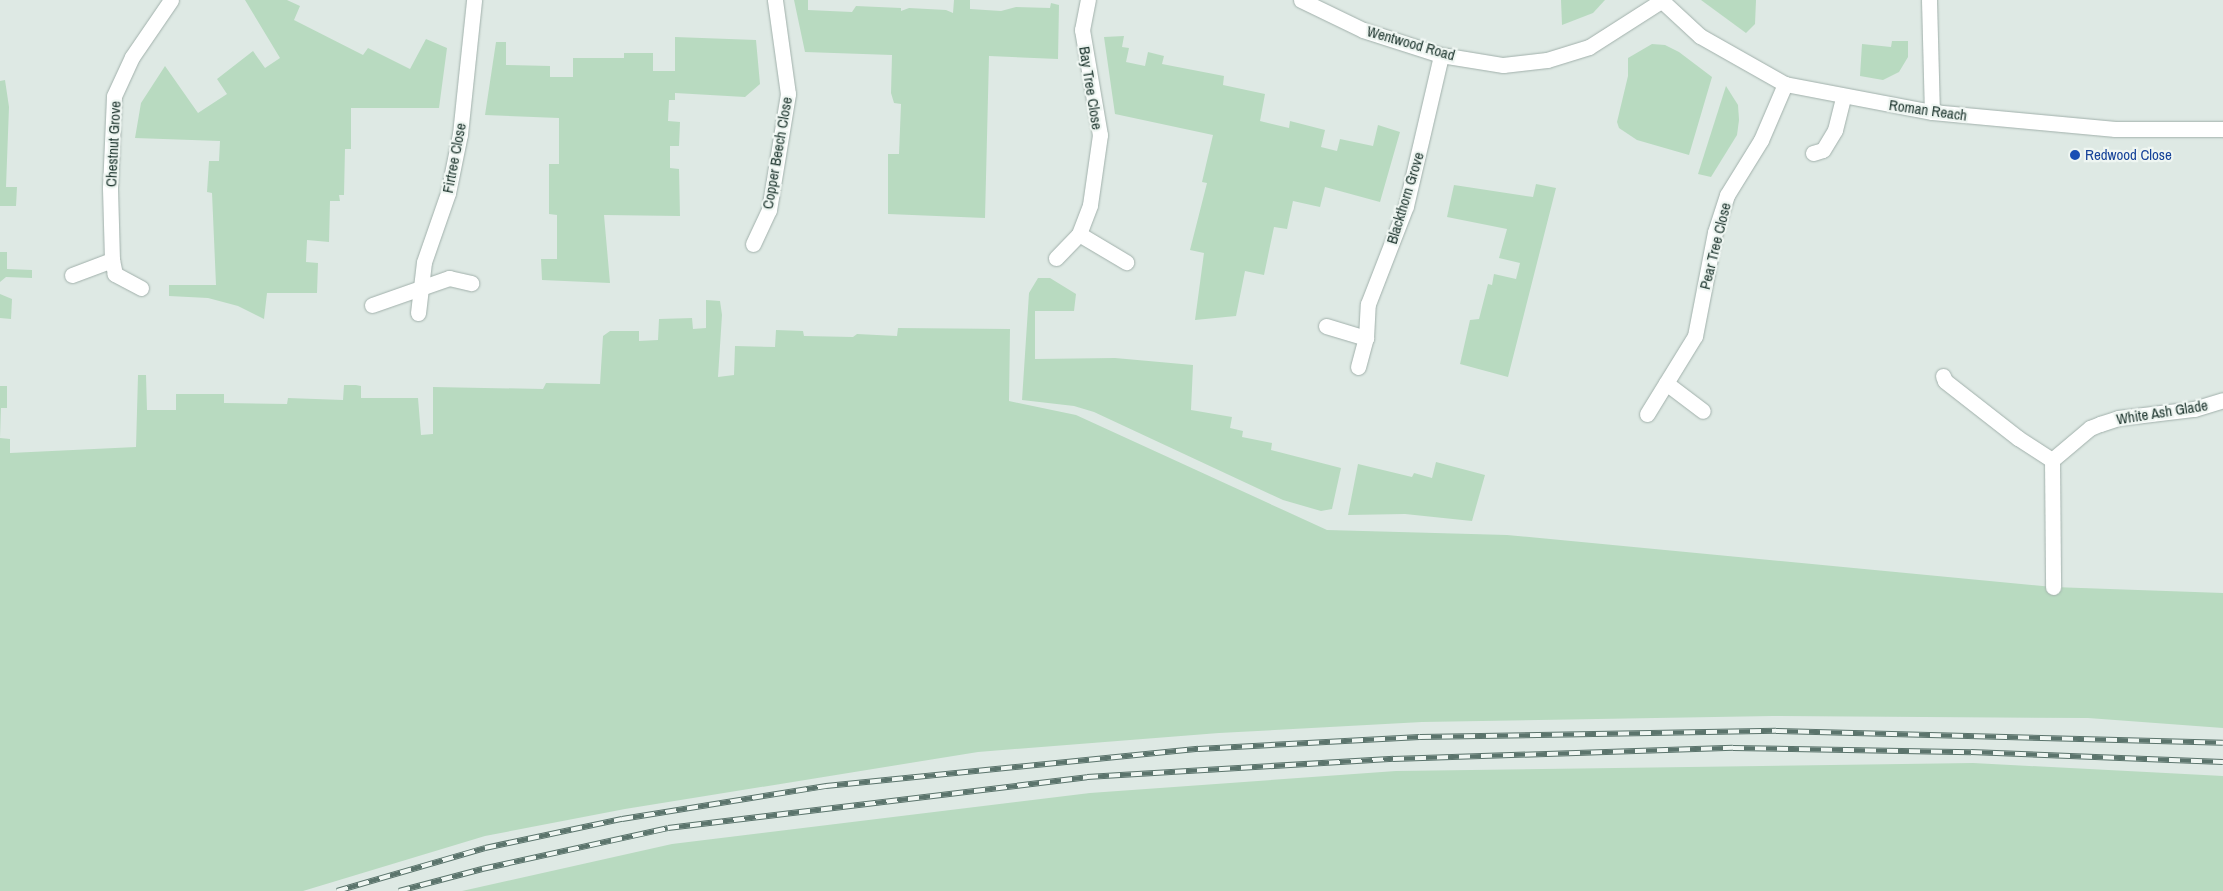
<!DOCTYPE html>
<style>
body{margin:0}
#map{position:relative;width:2223px;height:891px;overflow:hidden;background:#dee9e4;font-family:"Archivo Narrow",sans-serif}
div>[style]{position:absolute}
[style*='--x']{left:calc(var(--x)*1px);top:calc(var(--y)*1px);width:calc(var(--w)*1px);rotate:calc(var(--a)*1deg)}
.green>*{inset:0;background:#b8dac0}
.roads{filter:drop-shadow(0 0 1px #a1b0ab) drop-shadow(0 0 1px #a1b0ab)}
.minor>*{height:15px;margin:-7.5px;padding:0 7.5px;transform-origin:7.5px;border-radius:7.5px;background:#fff}
.rail>*{height:5.5px;margin-top:-2.75px;transform-origin:0;background:repeating-linear-gradient(90deg,#eff6f2 0 11px,#5b746c 0 22px);box-sizing:border-box;border-block:1px solid #5b746c}
.dots>*{width:14px;height:14px;translate:-50% -50%;box-sizing:border-box;border:2px solid #eff6f2;border-radius:50%}
span{translate:-50% -50%;white-space:nowrap;text-align:center;line-height:1.15;-webkit-text-stroke:4.5px #eff6f2;paint-order:stroke}
.street-label{font-size:15px;color:#203831}
.transit-label{font-size:15px;color:#164399}
.left{translate:0 -50%;text-align:left}
</style>
<div id="map">
<div class="green">
<i style="clip-path:polygon(245px 0,287px 0,300px 6px,294px 20px,363px 55px,368px 48px,410px 69px,426px 39px,447px 48px,439px 108px,351px 108px,351px 149px,345px 149px,344px 195px,339px 195px,340px 201px,330px 201px,329px 242px,307px 240px,306px 262px,318px 263px,317px 293px,267px 293px,264px 319px,238px 306px,208px 298px,169px 296px,169px 285px,216px 285px,212px 193px,207px 192px,209px 161px,219px 161px,220px 141px,135px 138px,141px 103px,165px 66px,198px 113px,227px 94px,217px 79px,253px 51px,265px 68px,280px 58px)"></i>
<i style="clip-path:polygon(794px 0,808px 0,808px 10px,852px 12px,856px 6px,901px 8px,901px 11px,909px 8px,946px 10px,953px 13px,954px 0,970px 0,970px 9px,1001px 11px,1016px 7px,1050px 8px,1051px 3px,1059px 5px,1058px 59px,989px 56px,985px 218px,888px 214px,888px 154px,899px 154px,901px 104px,894px 103px,891px 93px,892px 55px,805px 52px)"></i>
<i style="clip-path:polygon(1561px 0,1605px 0,1593px 13px,1562px 25px)"></i>
<i style="clip-path:polygon(1701px 0,1756px 0,1755px 24px,1746px 33px)"></i>
<i style="clip-path:polygon(1124px 36px,1122px 47px,1129px 48px,1126px 62px,1145px 66px,1148px 52px,1164px 56px,1162px 64px,1224px 76px,1223px 85px,1265px 94px,1260px 121px,1289px 128px,1290px 121px,1325px 130px,1321px 147px,1337px 151px,1340px 139px,1373px 146px,1378px 125px,1400px 132px,1380px 202px,1325px 187px,1320px 207px,1293px 201px,1287px 229px,1274px 227px,1264px 275px,1245px 271px,1236px 316px,1195px 320px,1204px 253px,1190px 250px,1207px 183px,1202px 182px,1213px 135px,1115px 114px,1104px 37px)"></i>
<i style="clip-path:polygon(675px 37px,756px 40px,760px 84px,745px 97px,675px 93px,675px 100px,669px 100px,668px 121px,680px 122px,679px 146px,670px 146px,670px 168px,679px 169px,680px 216px,604px 215px,610px 283px,542px 280px,541px 259px,557px 259px,557px 215px,549px 214px,549px 164px,559px 164px,559px 118px,485px 115px,496px 42px,506px 42px,506px 65px,550px 66px,550px 77px,573px 77px,573px 58px,624px 58px,624px 53px,653px 53px,653px 71px,675px 71px)"></i>
<i style="clip-path:polygon(1892px 41px,1908px 41px,1908px 57px,1899px 72px,1883px 80px,1860px 76px,1862px 44px,1891px 47px)"></i>
<i style="clip-path:polygon(1652px 44px,1665px 45px,1679px 52px,1712px 77px,1689px 155px,1637px 140px,1619px 128px,1617px 122px,1628px 76px,1628px 58px)"></i>
<i style="clip-path:polygon(5px 80px,9px 107px,6px 187px,17px 187px,16px 206px,0 206px,0 81px)"></i>
<i style="clip-path:polygon(1726px 86px,1738px 105px,1739px 120px,1737px 135px,1711px 177px,1698px 174px)"></i>
<i style="clip-path:polygon(1536px 184px,1556px 188px,1508px 377px,1460px 364px,1470px 320px,1479px 319px,1488px 284px,1492px 285px,1494px 274px,1516px 279px,1520px 263px,1499px 258px,1507px 229px,1447px 217px,1454px 185px,1533px 197px)"></i>
<i style="clip-path:polygon(0 252px,7px 252px,7px 269px,32px 270px,32px 278px,6px 277px,0 282px)"></i>
<i style="clip-path:polygon(1038px 278px,1050px 278px,1076px 294px,1074px 311px,1035px 311px,1035px 359px,1115px 358px,1193px 365px,1191px 410px,1232px 417px,1230px 428px,1243px 431px,1242px 437px,1272px 443px,1271px 450px,1341px 468px,1332px 509px,1321px 511px,1283px 500px,1094px 412px,1074px 406px,1022px 400px,1029px 293px)"></i>
<i style="clip-path:polygon(0 294px,12px 299px,11px 319px,0 318px)"></i>
<i style="clip-path:polygon(706px 300px,720px 301px,722px 315px,718px 377px,734px 375px,735px 346px,775px 347px,776px 330px,803px 331px,804px 336px,853px 337px,857px 334px,897px 336px,898px 328px,1010px 329px,1009px 401px,1076px 415px,1327px 530px,1507px 535px,2053px 587px,2223px 593px,2223px 728px,2088px 718px,1773px 716px,1422px 722px,1219px 733px,978px 752px,625px 809px,485px 836px,303px 891px,0 891px,0 386px,7px 386px,7px 408px,1px 408px,0 438px,10px 439px,10px 453px,136px 447px,138px 375px,146px 375px,147px 410px,176px 410px,176px 394px,224px 394px,224px 403px,287px 404px,288px 398px,343px 400px,344px 385px,356px 385px,361px 386px,361px 398px,418px 398px,421px 435px,433px 434px,433px 387px,543px 389px,546px 383px,600px 384px,603px 336px,610px 331px,639px 331px,639px 341px,658px 340px,659px 319px,692px 318px,693px 329px,706px 328px)"></i>
<i style="clip-path:polygon(1436px 462px,1485px 475px,1472px 521px,1405px 514px,1348px 515px,1358px 464px,1412px 477px,1414px 473px,1432px 478px)"></i>
<i style="clip-path:polygon(1973px 763px,2223px 776px,2223px 891px,462px 891px,672px 844px,1090px 793px,1396px 771px)"></i>
</div>
<div class="roads">
<div class="minor">
<i style="--x:1301;--y:0;--w:69;--a:25.8"></i>
<i style="--x:1363;--y:30;--w:82;--a:17.8"></i>
<i style="--x:1441;--y:55;--w:63;--a:9.2"></i>
<i style="--x:1503;--y:65;--w:44;--a:-6.5"></i>
<i style="--x:1547;--y:60;--w:44;--a:-17.2"></i>
<i style="--x:1589;--y:47;--w:85;--a:-32.6"></i>
<i style="--x:1661;--y:0;--w:53;--a:42.7"></i>
<i style="--x:1700;--y:36;--w:98;--a:29.5"></i>
<i style="--x:1785;--y:84;--w:150;--a:10.8"></i>
<i style="--x:1932;--y:112;--w:184;--a:5.3"></i>
<i style="--x:2115;--y:129;--w:108;--a:0"></i>
<i style="--x:1929;--y:0;--w:112;--a:88.5"></i>
<i style="--x:1813;--y:153;--w:10;--a:-17"></i>
<i style="--x:1823;--y:150;--w:23;--a:-59"></i>
<i style="--x:1835;--y:130;--w:34;--a:-76"></i>
<i style="--x:1079;--y:234;--w:55;--a:30.8"></i>
<i style="--x:753;--y:244;--w:38;--a:-65"></i>
<i style="--x:769;--y:210;--w:118;--a:-80.7"></i>
<i style="--x:788;--y:94;--w:95;--a:-97.9"></i>
<i style="--x:1056;--y:258;--w:33;--a:-46"></i>
<i style="--x:1079;--y:234;--w:31;--a:-69"></i>
<i style="--x:1090;--y:205;--w:71;--a:-81.9"></i>
<i style="--x:1100;--y:135;--w:107;--a:-99.7"></i>
<i style="--x:1082;--y:30;--w:31;--a:-79"></i>
<i style="--x:72;--y:275;--w:43;--a:-20.6"></i>
<i style="--x:141;--y:288;--w:30;--a:-152"></i>
<i style="--x:115;--y:274;--w:14;--a:-102"></i>
<i style="--x:112;--y:260;--w:72;--a:-91.6"></i>
<i style="--x:110;--y:188;--w:92;--a:-87.5"></i>
<i style="--x:114;--y:96;--w:43;--a:-65.2"></i>
<i style="--x:132;--y:57;--w:69;--a:-55.6"></i>
<i style="--x:372;--y:305;--w:82;--a:-19.3"></i>
<i style="--x:449;--y:278;--w:23;--a:13"></i>
<i style="--x:418;--y:313;--w:51;--a:-83.3"></i>
<i style="--x:424;--y:262;--w:73;--a:-70.8"></i>
<i style="--x:448;--y:193;--w:60;--a:-78.5"></i>
<i style="--x:460;--y:134;--w:135;--a:-84"></i>
<i style="--x:1326;--y:326;--w:42;--a:16.7"></i>
<i style="--x:1358;--y:367;--w:30;--a:-75"></i>
<i style="--x:1366;--y:338;--w:34;--a:-87"></i>
<i style="--x:1368;--y:304;--w:105;--a:-68.8"></i>
<i style="--x:1406;--y:206;--w:155;--a:-76.9"></i>
<i style="--x:1943;--y:376;--w:5;--a:68"></i>
<i style="--x:1945;--y:381;--w:93;--a:38"></i>
<i style="--x:2018;--y:438;--w:40;--a:32.9"></i>
<i style="--x:2052;--y:460;--w:50;--a:-40.1"></i>
<i style="--x:2090;--y:428;--w:11;--a:-22"></i>
<i style="--x:2100;--y:424;--w:19;--a:-18"></i>
<i style="--x:2118;--y:418;--w:77;--a:-6.8"></i>
<i style="--x:2194;--y:409;--w:30;--a:-17"></i>
<i style="--x:1666;--y:383;--w:46;--a:37.1"></i>
<i style="--x:1647;--y:414;--w:92;--a:-58.4"></i>
<i style="--x:1695;--y:336;--w:106;--a:-79.1"></i>
<i style="--x:1715;--y:232;--w:39;--a:-72"></i>
<i style="--x:1727;--y:195;--w:65;--a:-58.3"></i>
<i style="--x:1761;--y:140;--w:61;--a:-66.8"></i>
<i style="--x:2052;--y:460;--w:127;--a:89.5"></i>
</div>
</div>
<div class="rail">
<i style="--x:337;--y:891;--w:154;--a:-16.2"></i>
<i style="--x:485;--y:848;--w:140;--a:-12"></i>
<i style="--x:622;--y:819;--w:207;--a:-9.2"></i>
<i style="--x:826;--y:786;--w:374;--a:-5.7"></i>
<i style="--x:1198;--y:749;--w:222;--a:-3.1"></i>
<i style="--x:1420;--y:737;--w:356;--a:-1"></i>
<i style="--x:1776;--y:731;--w:447;--a:1.5"></i>
<i style="--x:399;--y:891;--w:86;--a:-14.8"></i>
<i style="--x:482;--y:869;--w:190;--a:-12.4"></i>
<i style="--x:668;--y:828;--w:422;--a:-6.9"></i>
<i style="--x:1087;--y:777;--w:307;--a:-3.4"></i>
<i style="--x:1393;--y:759;--w:340;--a:-1.9"></i>
<i style="--x:1733;--y:748;--w:238;--a:1"></i>
<i style="--x:1971;--y:752;--w:252;--a:2.3"></i>
</div>
<div class="dots">
<i style="left:2075px;top:155px;background:#1a4fb4"></i>
</div>
<div class="street-label">
<span style="left:1411px;top:43px;rotate:16deg">Wentwood Road</span>
<span style="left:1091px;top:88px;rotate:81deg">Bay Tree Close</span>
<span style="left:1928px;top:110px;rotate:8deg">Roman Reach</span>
<span style="left:113px;top:144px;rotate:-87deg">Chestnut Grove</span>
<span style="left:777px;top:153px;rotate:-80deg">Copper Beech Close</span>
<span style="left:454px;top:158px;rotate:-79deg">Firtree Close</span>
<span style="left:1405px;top:198px;rotate:-73deg">Blackthorn Grove</span>
<span style="left:1715px;top:246px;rotate:-76deg">Pear Tree Close</span>
<span style="left:2162px;top:412px;rotate:-9deg">White Ash Glade</span>
</div>
<div class="transit-label">
<span class="left" style="left:2085px;top:155px">Redwood Close</span>
</div>
</div>
